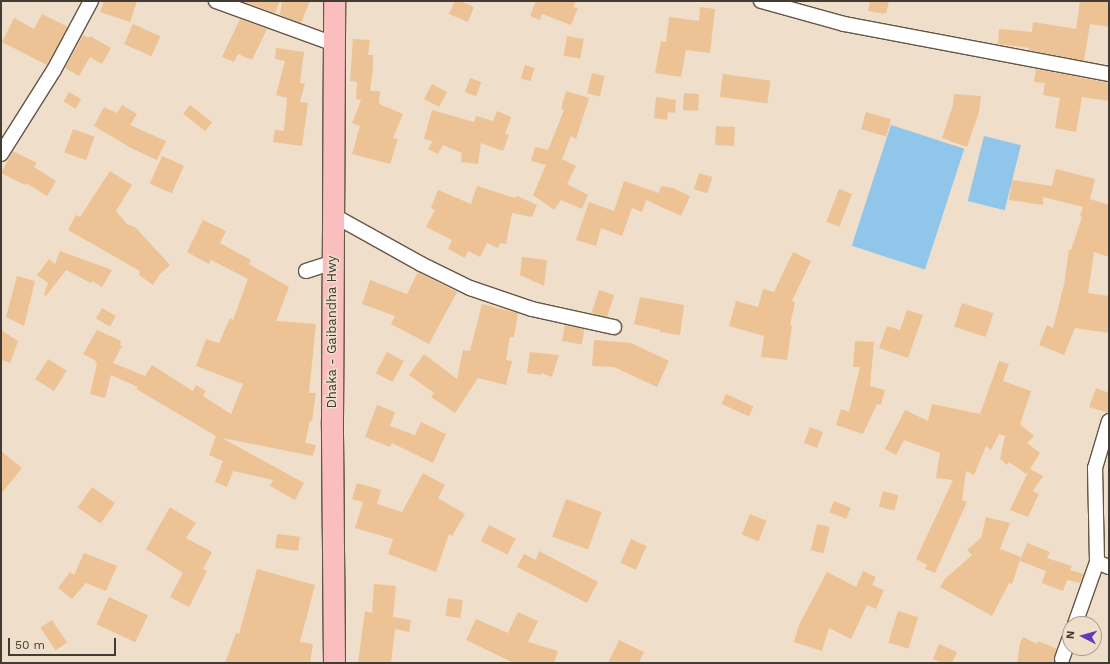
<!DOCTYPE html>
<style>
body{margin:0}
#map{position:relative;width:1110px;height:664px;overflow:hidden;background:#eedeca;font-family:"Work Sans",sans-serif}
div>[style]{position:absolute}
.water>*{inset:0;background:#8fc6ea;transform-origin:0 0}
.building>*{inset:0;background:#edc396;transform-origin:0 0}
.roads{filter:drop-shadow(1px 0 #645645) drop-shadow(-1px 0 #645645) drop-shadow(0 1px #645645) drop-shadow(0 -1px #645645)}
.street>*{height:14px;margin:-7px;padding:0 7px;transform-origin:7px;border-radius:7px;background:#fff}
.primary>*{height:21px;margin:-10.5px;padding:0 10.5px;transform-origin:10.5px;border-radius:10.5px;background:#fabebe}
span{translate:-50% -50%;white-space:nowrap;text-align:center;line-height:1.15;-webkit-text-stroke:3px #eedeca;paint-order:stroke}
.street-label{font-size:13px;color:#423c34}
.frame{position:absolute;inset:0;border:2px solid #423c34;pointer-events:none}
.north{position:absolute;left:1062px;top:616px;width:40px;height:40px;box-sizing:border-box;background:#eedeca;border:1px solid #a99d8e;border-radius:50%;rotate:276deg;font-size:11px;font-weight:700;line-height:16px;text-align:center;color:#423c34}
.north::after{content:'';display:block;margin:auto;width:14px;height:18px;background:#5f3eb7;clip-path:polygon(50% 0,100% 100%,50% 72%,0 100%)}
.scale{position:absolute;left:8px;top:638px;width:108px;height:18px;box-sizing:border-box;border:2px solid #423c34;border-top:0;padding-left:5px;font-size:12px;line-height:14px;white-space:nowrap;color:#423c34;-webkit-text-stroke:3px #eedeca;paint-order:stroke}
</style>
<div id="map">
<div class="water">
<i style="left:891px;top:125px;width:77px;height:127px;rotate:18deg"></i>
<i style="left:984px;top:136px;width:38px;height:67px;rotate:14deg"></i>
</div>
<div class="building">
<i style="clip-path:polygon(104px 1px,137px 1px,130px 22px,100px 12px)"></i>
<i style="clip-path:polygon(241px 1px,280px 1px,275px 13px)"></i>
<i style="clip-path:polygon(282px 1px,310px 1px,301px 23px,280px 15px)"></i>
<i style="clip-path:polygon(455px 1px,460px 1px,474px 7px,468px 22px,449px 14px)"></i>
<i style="clip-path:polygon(536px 1px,576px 1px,573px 7px,578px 8px,571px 25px,542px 14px,540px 20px,530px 16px)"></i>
<i style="clip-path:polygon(870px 1px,889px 1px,886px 14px,868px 11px)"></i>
<i style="clip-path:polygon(1080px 1px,1109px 1px,1109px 27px,1090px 24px,1084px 61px,1029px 50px,1029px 48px,998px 44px,999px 29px,1032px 32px,1033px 22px,1076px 29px)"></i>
<i style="clip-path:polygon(700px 7px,715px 9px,710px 53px,686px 50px,681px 77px,655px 73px,661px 41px,666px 42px,669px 17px,699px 21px)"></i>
<i style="clip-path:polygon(42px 14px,68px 27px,47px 65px,2px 42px,14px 18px,34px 29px)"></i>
<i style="clip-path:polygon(240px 19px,267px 29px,252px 60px,238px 54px,234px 62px,222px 57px)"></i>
<i style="left:133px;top:24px;width:30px;height:22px;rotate:24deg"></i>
<i style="clip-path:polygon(83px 35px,89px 38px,90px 36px,111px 48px,102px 64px,90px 57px,79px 76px,65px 68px)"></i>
<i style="left:567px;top:36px;width:17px;height:20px;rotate:10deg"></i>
<i style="clip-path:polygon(353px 39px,370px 40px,368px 55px,373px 55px,373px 69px,370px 91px,380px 91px,379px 104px,403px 114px,393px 138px,398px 139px,390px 164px,352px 154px,360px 126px,352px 123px,361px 100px,356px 99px,357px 82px,350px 81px)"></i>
<i style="clip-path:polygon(276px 48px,304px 52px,300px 83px,305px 84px,300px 102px,308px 103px,302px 146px,273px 142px,275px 130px,284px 131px,287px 98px,276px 95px,285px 61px,275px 59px)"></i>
<i style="left:525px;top:65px;width:10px;height:14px;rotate:17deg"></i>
<i style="clip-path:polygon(1036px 69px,1109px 83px,1109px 101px,1082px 97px,1076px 132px,1055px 128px,1060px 98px,1043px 95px,1045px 83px,1034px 82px)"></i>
<i style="left:592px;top:73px;width:13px;height:21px;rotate:13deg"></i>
<i style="left:723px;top:74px;width:48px;height:23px;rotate:8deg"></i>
<i style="left:470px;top:78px;width:12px;height:15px;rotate:20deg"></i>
<i style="left:432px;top:84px;width:17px;height:17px;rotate:28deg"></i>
<i style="clip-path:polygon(566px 91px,589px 98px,576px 139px,571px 136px,562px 159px,576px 166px,567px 184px,588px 195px,582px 209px,561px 200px,554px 210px,533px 195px,546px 165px,531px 161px,535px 147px,548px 150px,564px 110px,561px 109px)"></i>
<i style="left:69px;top:92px;width:14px;height:11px;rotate:30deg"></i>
<i style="left:684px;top:93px;width:15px;height:17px;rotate:4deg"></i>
<i style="clip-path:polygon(954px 94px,981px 96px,979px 112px,967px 147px,942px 138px,953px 105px)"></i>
<i style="clip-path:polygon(656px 97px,676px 100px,675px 113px,668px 112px,667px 120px,654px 118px)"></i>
<i style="clip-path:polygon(122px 105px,137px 114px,130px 125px,166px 141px,157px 160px,131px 148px,94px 126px,104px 107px,117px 113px)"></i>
<i style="left:190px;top:105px;width:28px;height:11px;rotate:38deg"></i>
<i style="clip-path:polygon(432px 110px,474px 122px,476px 116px,493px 121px,497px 111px,511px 117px,505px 134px,509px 135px,503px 151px,481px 143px,478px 164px,461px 162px,462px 153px,443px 145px,438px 154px,428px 149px,433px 141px,424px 139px)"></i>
<i style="left:866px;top:112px;width:26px;height:18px;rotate:16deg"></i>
<i style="left:716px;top:126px;width:19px;height:19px;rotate:3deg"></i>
<i style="left:73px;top:129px;width:23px;height:25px;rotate:20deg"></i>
<i style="clip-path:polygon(13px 151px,37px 163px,34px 167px,56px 181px,47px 196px,26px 183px,25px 185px,1px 173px)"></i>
<i style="left:162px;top:156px;width:24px;height:30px;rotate:24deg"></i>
<i style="clip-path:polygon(1056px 169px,1095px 179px,1090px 199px,1109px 205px,1109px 257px,1094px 252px,1088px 293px,1109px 296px,1109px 333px,1075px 328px,1064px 355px,1039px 345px,1047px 325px,1053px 328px,1064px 285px,1069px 250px,1071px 250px,1082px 217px,1080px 216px,1083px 207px,1043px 197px,1043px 205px,1009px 200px,1012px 180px,1052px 186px)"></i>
<i style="clip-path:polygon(110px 171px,132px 185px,116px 211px,127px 224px,136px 228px,170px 265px,160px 274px,153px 285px,139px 275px,140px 271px,68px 230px,76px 215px,80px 217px)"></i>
<i style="left:699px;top:173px;width:14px;height:17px;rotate:17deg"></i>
<i style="clip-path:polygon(624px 181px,659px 193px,661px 186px,673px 188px,690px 196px,681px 216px,646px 200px,642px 212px,632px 208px,622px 236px,601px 228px,596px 246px,576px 240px,589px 202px,614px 211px)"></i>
<i style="clip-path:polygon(477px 186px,515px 198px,517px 196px,537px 205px,532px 217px,512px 213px,506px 244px,500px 243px,498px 248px,487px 243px,480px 257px,468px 251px,465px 258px,448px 249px,452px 240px,426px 227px,435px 210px,431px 208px,438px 190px,471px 204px)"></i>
<i style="left:839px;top:189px;width:14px;height:35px;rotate:21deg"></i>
<i style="clip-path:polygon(203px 220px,226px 231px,220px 243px,251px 260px,249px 264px,289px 287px,276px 321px,316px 324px,309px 393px,316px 393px,312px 421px,310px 421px,305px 443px,316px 445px,313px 456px,222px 438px,304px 483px,295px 500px,270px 486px,273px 480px,233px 471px,227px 487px,215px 482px,223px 461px,209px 455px,216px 436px,136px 389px,138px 387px,111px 375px,105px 398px,90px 394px,97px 364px,95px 362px,96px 361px,83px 354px,97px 330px,121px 341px,120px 345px,122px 346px,113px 363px,145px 376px,152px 365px,193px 391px,196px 385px,206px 391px,203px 396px,231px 414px,243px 384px,196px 366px,206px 339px,219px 343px,230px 318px,233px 320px,248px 279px,211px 260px,209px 264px,187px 252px)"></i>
<i style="clip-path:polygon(60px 251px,112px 270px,102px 287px,92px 281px,91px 283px,66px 270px,46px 296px,44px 295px,48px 283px,37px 275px,49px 259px,55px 264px)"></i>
<i style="clip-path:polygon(793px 252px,811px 261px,792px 301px,795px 302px,790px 325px,792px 326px,787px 360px,761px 357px,764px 336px,729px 326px,736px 301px,758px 307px,763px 289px,774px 292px)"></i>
<i style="clip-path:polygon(522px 257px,547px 260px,544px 286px,520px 275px)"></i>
<i style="clip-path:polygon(418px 272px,457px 292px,429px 344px,391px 324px,395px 316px,362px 304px,370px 280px,407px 294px)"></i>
<i style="clip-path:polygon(17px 276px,35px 281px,24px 326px,6px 317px)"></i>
<i style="left:599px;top:290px;width:16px;height:24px;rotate:18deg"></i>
<i style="clip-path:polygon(640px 297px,684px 305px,680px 335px,660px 332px,660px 330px,634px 324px)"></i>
<i style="left:962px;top:303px;width:33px;height:25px;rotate:18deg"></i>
<i style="clip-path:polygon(482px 304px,518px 313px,514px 337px,510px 337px,506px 360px,512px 361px,506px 385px,478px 378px,455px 413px,431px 397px,434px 393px,409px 375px,424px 354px,457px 379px,463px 350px,470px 351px)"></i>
<i style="left:102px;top:308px;width:16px;height:12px;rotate:30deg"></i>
<i style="clip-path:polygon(907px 310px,923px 315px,908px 358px,879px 348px,887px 326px,900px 330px)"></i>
<i style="left:565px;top:325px;width:20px;height:16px;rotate:11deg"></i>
<i style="clip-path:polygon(1px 330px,18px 341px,10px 363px,1px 360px)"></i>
<i style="clip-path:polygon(594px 340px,631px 343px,669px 361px,657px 387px,614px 367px,592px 366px)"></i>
<i style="clip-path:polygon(855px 341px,874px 342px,870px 386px,885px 390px,881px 405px,877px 404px,863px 434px,836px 425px,841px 409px,849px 412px,860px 367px,853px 367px)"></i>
<i style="left:387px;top:352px;width:19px;height:24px;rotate:28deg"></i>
<i style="clip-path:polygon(530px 352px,559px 355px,552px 377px,541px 373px,541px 375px,527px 373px)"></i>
<i style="left:48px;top:359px;width:22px;height:24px;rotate:32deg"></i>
<i style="clip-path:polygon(999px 361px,1009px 364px,1003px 381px,1031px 391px,1020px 424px,1034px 436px,1027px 443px,1040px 453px,1030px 469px,1043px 476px,1033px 491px,1039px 494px,1028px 517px,1010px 510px,1029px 470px,1026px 474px,1009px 462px,1007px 465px,1000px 459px,1005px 436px,999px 434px,991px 450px,986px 446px,974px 475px,966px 471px,962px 500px,967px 502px,935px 573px,925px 569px,927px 565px,916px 559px,953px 480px,936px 478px,940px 453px,904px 440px,896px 455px,885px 449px,905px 410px,928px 421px,932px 404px,980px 414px)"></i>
<i style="clip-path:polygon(1096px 388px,1109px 393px,1109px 413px,1089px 407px)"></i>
<i style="left:726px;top:394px;width:30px;height:11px;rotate:24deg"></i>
<i style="clip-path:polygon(377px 405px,395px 412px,390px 426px,415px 435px,421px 422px,446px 434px,433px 463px,392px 443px,390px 447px,365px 437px)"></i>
<i style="left:810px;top:427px;width:14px;height:17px;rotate:21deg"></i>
<i style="clip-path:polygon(1px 451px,22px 468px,1px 494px)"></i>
<i style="clip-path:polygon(423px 473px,445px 485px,438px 498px,465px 514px,452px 536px,449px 534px,436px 572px,388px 554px,393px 539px,355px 528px,363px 502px,352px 499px,357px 483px,381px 490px,377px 504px,402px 512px)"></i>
<i style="left:92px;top:487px;width:28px;height:25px;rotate:35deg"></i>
<i style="left:883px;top:491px;width:16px;height:16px;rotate:15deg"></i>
<i style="left:566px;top:499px;width:38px;height:40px;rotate:20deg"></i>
<i style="left:834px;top:501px;width:18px;height:12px;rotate:22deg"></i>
<i style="clip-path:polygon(170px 507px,196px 523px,186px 538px,212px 552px,203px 569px,207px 571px,189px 607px,170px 597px,183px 573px,146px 549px)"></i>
<i style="left:750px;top:514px;width:18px;height:22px;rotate:22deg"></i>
<i style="clip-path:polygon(986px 517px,1010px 523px,1000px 549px,1021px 557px,1012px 584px,1009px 583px,992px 616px,940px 587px,945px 579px,972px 555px,967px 550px,981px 538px)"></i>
<i style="left:817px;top:524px;width:13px;height:27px;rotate:13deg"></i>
<i style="left:489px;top:525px;width:30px;height:18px;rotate:27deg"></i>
<i style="left:277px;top:534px;width:23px;height:14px;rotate:7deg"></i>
<i style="left:631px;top:539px;width:17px;height:26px;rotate:24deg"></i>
<i style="clip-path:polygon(1027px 543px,1050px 552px,1047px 558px,1072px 566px,1070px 570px,1084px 574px,1080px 583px,1067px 580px,1063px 591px,1042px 583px,1046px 571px,1020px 561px)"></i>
<i style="clip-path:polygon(539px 551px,598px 582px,587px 603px,517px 567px,524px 554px,536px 560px)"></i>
<i style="clip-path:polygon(84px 553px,117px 566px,106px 591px,86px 583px,72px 599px,58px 588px,70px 572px,74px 575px)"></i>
<i style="clip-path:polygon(257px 569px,315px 585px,300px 642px,313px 644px,310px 663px,225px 663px,236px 633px,239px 634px)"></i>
<i style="clip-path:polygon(863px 571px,876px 577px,872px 585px,884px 590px,876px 609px,867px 605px,851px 639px,829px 628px,822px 651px,794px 642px,799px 625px,827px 572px,856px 587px)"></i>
<i style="clip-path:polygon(374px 584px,396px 586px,393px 617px,411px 620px,409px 632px,395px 629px,391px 663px,358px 663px,365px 611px,372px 613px)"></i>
<i style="left:109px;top:597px;width:43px;height:30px;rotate:25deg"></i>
<i style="left:448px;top:598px;width:15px;height:18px;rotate:8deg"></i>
<i style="left:898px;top:611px;width:21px;height:33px;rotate:17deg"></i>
<i style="clip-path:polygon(518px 612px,538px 621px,528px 642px,558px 651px,554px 663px,514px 663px,466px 640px,476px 619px,508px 633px)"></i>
<i style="left:52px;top:620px;width:27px;height:14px;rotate:56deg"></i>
<i style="clip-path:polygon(1023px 637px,1037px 644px,1038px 641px,1057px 649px,1054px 656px,1055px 663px,1017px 663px,1020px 643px)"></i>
<i style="clip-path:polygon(619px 640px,644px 652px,639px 663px,608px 663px)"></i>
<i style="clip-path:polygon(939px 644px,957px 652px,952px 663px,943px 663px,933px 659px)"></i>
</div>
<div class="roads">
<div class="street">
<i style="left:216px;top:1px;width:126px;rotate:20deg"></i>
<i style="left:761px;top:1px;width:86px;rotate:15.5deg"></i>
<i style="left:844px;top:24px;width:270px;rotate:10.7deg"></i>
<i style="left:1px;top:154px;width:99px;rotate:-57.8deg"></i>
<i style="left:54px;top:70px;width:78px;rotate:-61.8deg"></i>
<i style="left:333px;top:215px;width:101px;rotate:29.1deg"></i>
<i style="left:421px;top:264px;width:55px;rotate:26.1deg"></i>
<i style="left:470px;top:288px;width:65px;rotate:18.7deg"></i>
<i style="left:532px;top:309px;width:84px;rotate:12.4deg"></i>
<i style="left:306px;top:271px;width:28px;rotate:-18deg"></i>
<i style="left:1097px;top:562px;width:13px;rotate:23deg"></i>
<i style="left:1075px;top:624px;width:66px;rotate:-70.5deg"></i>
<i style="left:1097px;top:562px;width:94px;rotate:-91.2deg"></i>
<i style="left:1095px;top:468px;width:49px;rotate:-73.4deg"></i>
<i style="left:1062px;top:659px;width:23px;rotate:-70deg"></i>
</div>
<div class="primary">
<i style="left:334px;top:663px;width:243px;rotate:-90.5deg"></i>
<i style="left:332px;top:420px;width:419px;rotate:-89.7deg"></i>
</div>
</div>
<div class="street-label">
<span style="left:332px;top:332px;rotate:-90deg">Dhaka - Gaibandha Hwy</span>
</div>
<div class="frame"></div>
<div class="north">N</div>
<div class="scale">50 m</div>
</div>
